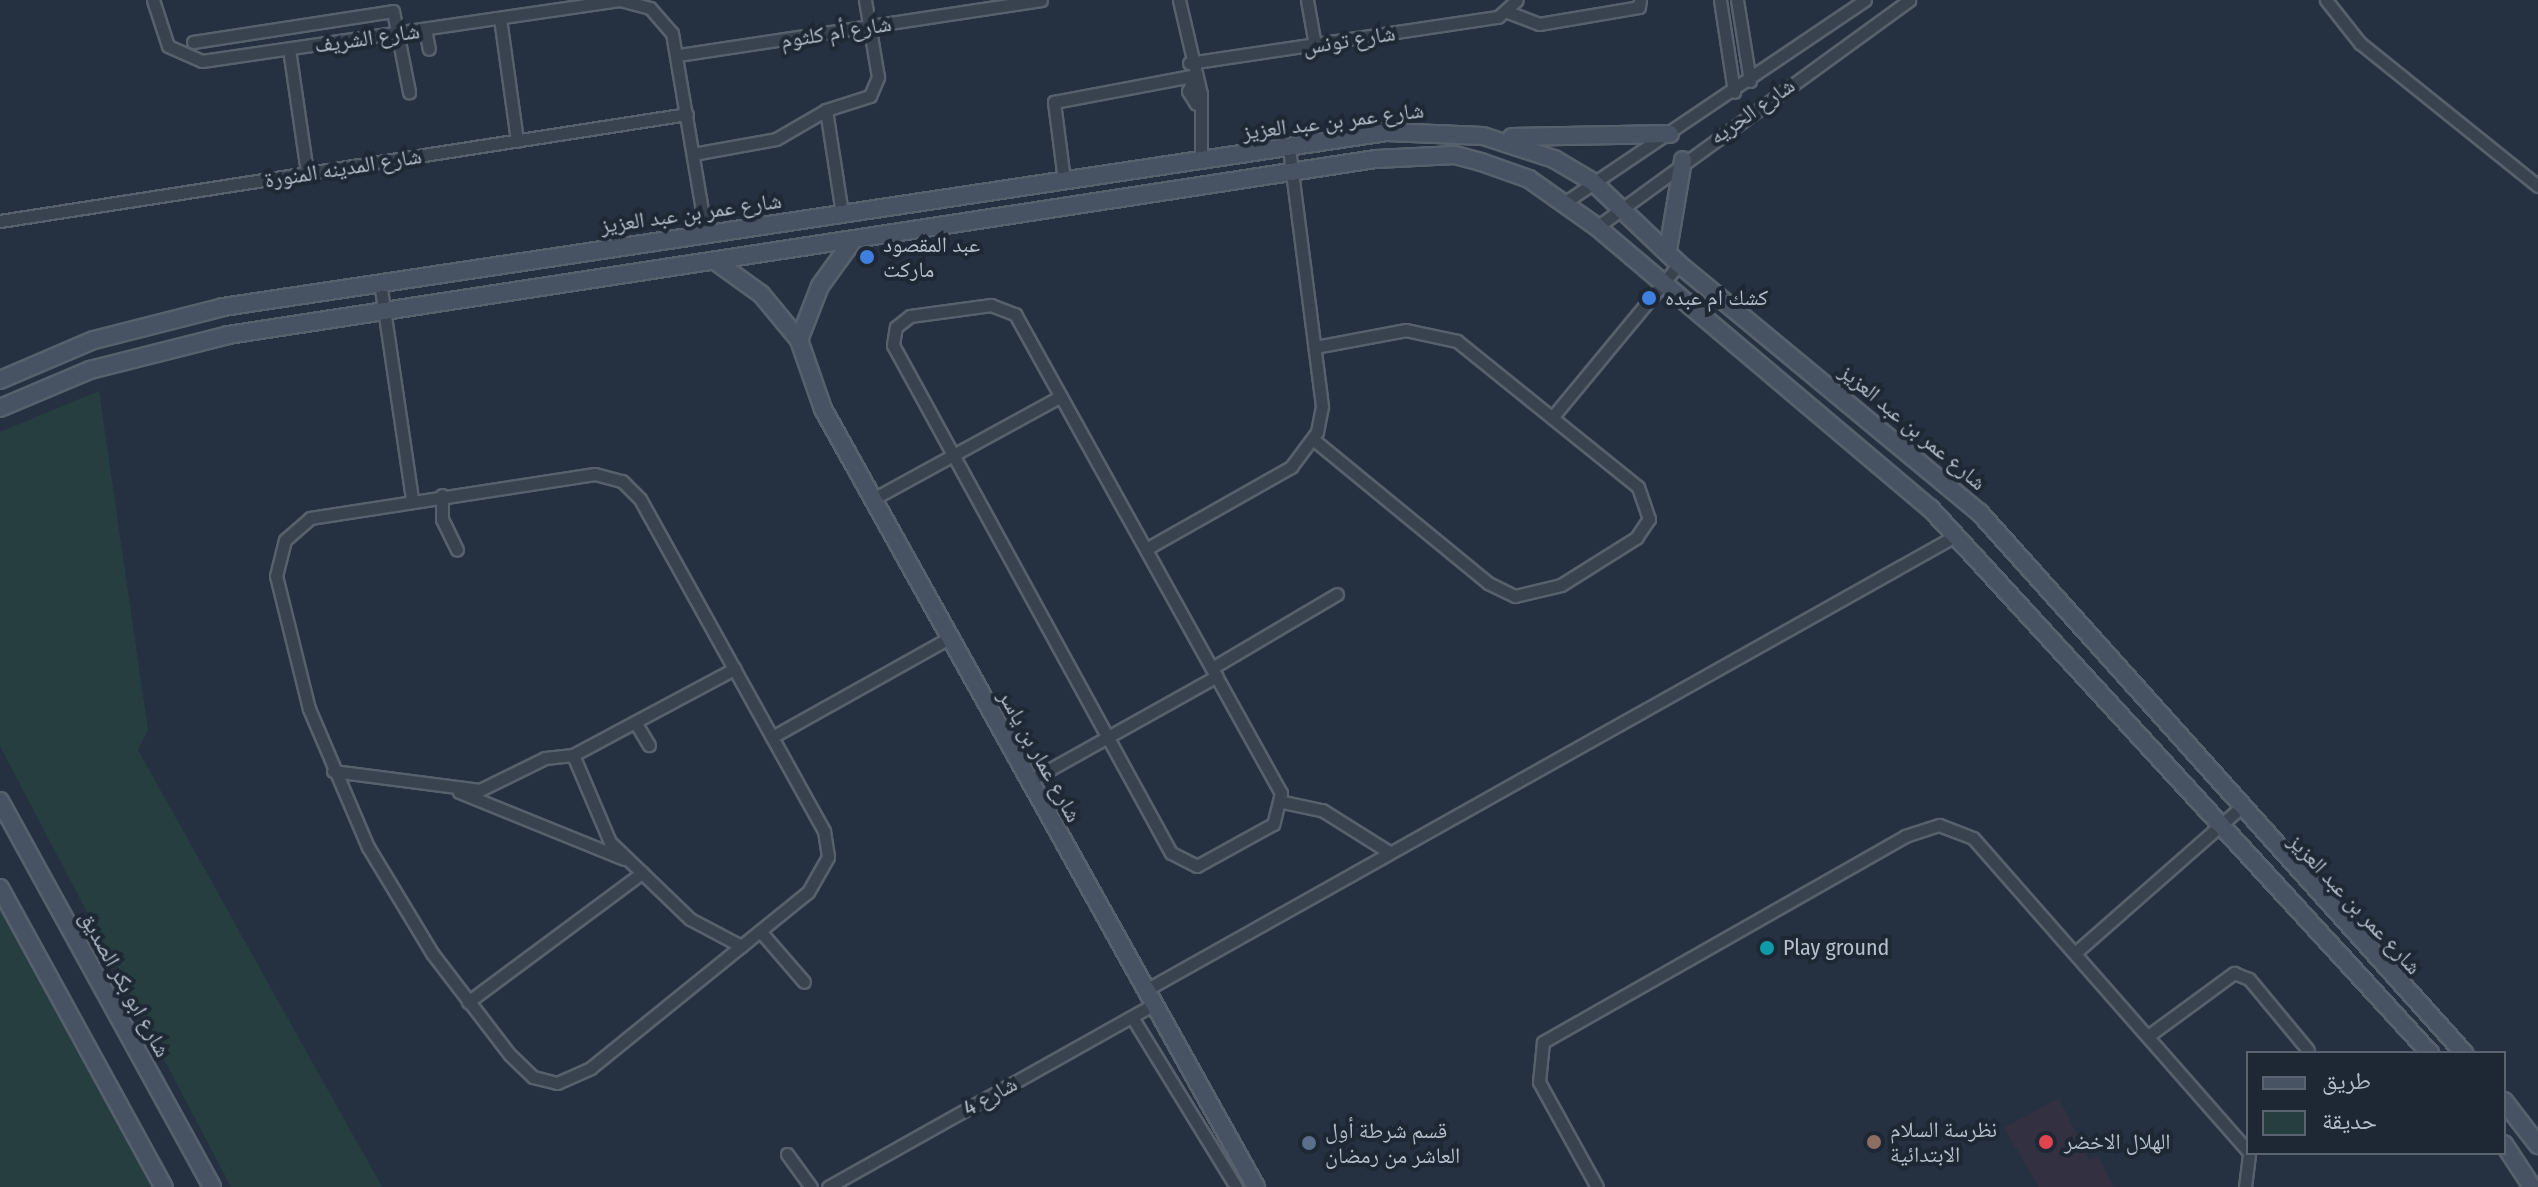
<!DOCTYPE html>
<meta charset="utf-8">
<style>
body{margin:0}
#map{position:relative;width:2538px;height:1187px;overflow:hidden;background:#253140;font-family:"Fira Sans Condensed","Noto Naskh Arabic",sans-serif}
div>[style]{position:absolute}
.medical>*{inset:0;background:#333141}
.green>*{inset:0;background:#273e41}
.roads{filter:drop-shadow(2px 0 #57616d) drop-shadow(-2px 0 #57616d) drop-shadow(0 2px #57616d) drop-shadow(0 -2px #57616d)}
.street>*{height:11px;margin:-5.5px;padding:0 5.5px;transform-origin:5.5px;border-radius:5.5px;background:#394350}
.secondary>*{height:16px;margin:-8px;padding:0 8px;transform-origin:8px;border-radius:8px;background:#475263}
.dots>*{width:22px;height:22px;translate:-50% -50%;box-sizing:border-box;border:4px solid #1e2835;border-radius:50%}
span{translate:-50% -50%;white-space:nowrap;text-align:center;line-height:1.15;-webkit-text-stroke:8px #1e2835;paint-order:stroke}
.street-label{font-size:22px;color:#b5beca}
.poi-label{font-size:22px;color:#b5beca}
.left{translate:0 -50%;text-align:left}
.legend{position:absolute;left:2246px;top:1051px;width:260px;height:104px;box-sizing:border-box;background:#1e2835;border:2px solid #5a6471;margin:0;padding:10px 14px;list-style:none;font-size:24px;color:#b5beca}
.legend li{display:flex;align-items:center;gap:16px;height:40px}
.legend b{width:40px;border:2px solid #5a6471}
</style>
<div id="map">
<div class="medical">
<i style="clip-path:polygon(2059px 1098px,2089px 1159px,2098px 1156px,2113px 1187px,2039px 1187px,2004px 1128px)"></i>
</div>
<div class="green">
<i style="clip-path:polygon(99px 391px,148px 730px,138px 750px,382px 1187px,231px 1187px,0 746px,0 432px)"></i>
<i style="clip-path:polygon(0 906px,155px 1187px,0 1187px)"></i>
</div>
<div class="roads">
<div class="street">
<i style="left:153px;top:0;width:48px;rotate:71.9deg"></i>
<i style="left:168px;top:46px;width:37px;rotate:24deg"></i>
<i style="left:202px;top:61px;width:420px;rotate:-8.3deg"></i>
<i style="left:620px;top:0;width:31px;rotate:15deg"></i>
<i style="left:650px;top:8px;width:33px;rotate:49deg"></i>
<i style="left:672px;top:33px;width:203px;rotate:80.4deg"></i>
<i style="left:1179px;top:0;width:97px;rotate:76.8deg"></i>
<i style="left:1201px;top:94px;width:66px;rotate:90deg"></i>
<i style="left:1307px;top:0;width:46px;rotate:79.9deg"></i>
<i style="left:1720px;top:0;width:93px;rotate:81.3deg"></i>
<i style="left:1737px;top:0;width:82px;rotate:80.9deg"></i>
<i style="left:2326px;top:0;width:55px;rotate:51.7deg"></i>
<i style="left:2360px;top:43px;width:228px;rotate:38.8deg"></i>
<i style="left:1508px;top:12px;width:33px;rotate:21deg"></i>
<i style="left:1539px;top:24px;width:101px;rotate:-9.6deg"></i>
<i style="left:1639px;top:7px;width:7px;rotate:-82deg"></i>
<i style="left:500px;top:18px;width:124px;rotate:82.1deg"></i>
<i style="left:425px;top:29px;width:20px;rotate:79deg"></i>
<i style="left:193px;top:42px;width:202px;rotate:-8.8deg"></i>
<i style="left:393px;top:11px;width:83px;rotate:78.8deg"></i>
<i style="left:289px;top:49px;width:125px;rotate:81.7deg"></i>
<i style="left:678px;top:55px;width:367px;rotate:-8.6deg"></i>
<i style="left:1189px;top:63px;width:312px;rotate:-8.5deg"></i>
<i style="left:1498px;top:17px;width:25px;rotate:-42deg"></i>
<i style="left:1193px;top:80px;width:12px;rotate:114deg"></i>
<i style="left:1188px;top:91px;width:15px;rotate:58deg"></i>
<i style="left:826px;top:110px;width:104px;rotate:81.2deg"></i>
<i style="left:693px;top:154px;width:84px;rotate:-10.2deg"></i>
<i style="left:776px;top:139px;width:58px;rotate:-30.1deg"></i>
<i style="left:826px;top:110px;width:46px;rotate:-17.7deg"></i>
<i style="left:870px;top:96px;width:21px;rotate:-67deg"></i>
<i style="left:878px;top:77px;width:78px;rotate:-99.6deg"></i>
<i style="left:1064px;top:180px;width:79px;rotate:-97.3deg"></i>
<i style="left:1054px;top:102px;width:140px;rotate:-10.7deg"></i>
<i style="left:1564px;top:203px;width:363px;rotate:-34deg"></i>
<i style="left:0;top:221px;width:695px;rotate:-8.85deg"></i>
<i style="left:1597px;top:227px;width:386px;rotate:-36deg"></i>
<i style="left:380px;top:282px;width:220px;rotate:81.6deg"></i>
<i style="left:991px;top:305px;width:26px;rotate:21deg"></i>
<i style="left:1015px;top:314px;width:548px;rotate:60.96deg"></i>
<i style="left:1281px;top:793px;width:32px;rotate:104deg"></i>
<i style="left:1273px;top:824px;width:87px;rotate:151.1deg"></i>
<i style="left:1197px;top:866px;width:29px;rotate:-153deg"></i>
<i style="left:1171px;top:853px;width:579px;rotate:-118.69deg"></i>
<i style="left:893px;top:345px;width:18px;rotate:-81deg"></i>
<i style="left:896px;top:327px;width:18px;rotate:-38deg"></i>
<i style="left:910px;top:316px;width:82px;rotate:-7.7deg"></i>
<i style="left:1555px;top:414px;width:195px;rotate:-50.4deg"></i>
<i style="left:1314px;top:440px;width:225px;rotate:39.4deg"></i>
<i style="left:1488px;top:583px;width:30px;rotate:26deg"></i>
<i style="left:1515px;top:596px;width:47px;rotate:-13.4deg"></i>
<i style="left:1561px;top:585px;width:89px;rotate:-32.1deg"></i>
<i style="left:1636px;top:538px;width:23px;rotate:-56deg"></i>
<i style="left:1649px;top:519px;width:34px;rotate:-109deg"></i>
<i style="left:1638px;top:487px;width:233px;rotate:-141.1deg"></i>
<i style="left:1457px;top:341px;width:52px;rotate:-167.8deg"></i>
<i style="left:1406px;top:330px;width:93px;rotate:169.4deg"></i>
<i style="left:595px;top:474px;width:28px;rotate:15deg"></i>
<i style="left:622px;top:481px;width:25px;rotate:45deg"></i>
<i style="left:640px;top:499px;width:380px;rotate:61deg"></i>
<i style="left:824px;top:831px;width:26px;rotate:81deg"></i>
<i style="left:828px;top:857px;width:40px;rotate:119.7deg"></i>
<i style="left:808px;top:892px;width:279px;rotate:141deg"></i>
<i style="left:591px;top:1068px;width:37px;rotate:156deg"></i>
<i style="left:557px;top:1083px;width:25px;rotate:-166deg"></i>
<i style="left:533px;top:1077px;width:32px;rotate:-136deg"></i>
<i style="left:510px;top:1055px;width:128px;rotate:-127.4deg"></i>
<i style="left:432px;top:953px;width:124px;rotate:-121.1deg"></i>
<i style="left:368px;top:847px;width:150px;rotate:-113.1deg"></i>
<i style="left:309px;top:709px;width:137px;rotate:-103.9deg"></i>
<i style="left:276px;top:576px;width:37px;rotate:-76deg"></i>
<i style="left:285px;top:540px;width:33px;rotate:-41deg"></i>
<i style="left:310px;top:518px;width:288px;rotate:-8.8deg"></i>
<i style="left:442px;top:495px;width:24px;rotate:90deg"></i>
<i style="left:442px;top:519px;width:34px;rotate:64deg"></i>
<i style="left:873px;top:499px;width:214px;rotate:-28.7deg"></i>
<i style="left:1146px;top:549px;width:167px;rotate:-29.5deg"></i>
<i style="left:1291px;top:467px;width:44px;rotate:-53.4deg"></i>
<i style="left:1317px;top:432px;width:26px;rotate:-79deg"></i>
<i style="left:1322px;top:406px;width:261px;rotate:-97.3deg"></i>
<i style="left:1212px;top:668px;width:145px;rotate:-30.6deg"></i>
<i style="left:635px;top:722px;width:27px;rotate:59deg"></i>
<i style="left:772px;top:737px;width:203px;rotate:-29.2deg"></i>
<i style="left:573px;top:755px;width:95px;rotate:67deg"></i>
<i style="left:610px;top:842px;width:111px;rotate:43.9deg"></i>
<i style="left:690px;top:919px;width:58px;rotate:27.9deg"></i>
<i style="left:333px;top:771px;width:148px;rotate:7.4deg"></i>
<i style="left:480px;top:790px;width:72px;rotate:-26.2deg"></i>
<i style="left:545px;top:758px;width:28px;rotate:-6deg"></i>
<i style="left:573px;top:755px;width:183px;rotate:-28.1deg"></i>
<i style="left:1029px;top:781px;width:215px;rotate:-29.2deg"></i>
<i style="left:459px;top:792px;width:178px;rotate:22.1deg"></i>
<i style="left:1283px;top:802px;width:40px;rotate:12deg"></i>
<i style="left:1322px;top:810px;width:79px;rotate:32.1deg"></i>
<i style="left:760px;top:931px;width:67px;rotate:49.2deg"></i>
<i style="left:2075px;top:953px;width:218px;rotate:-41.3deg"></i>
<i style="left:1144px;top:991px;width:932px;rotate:-29.29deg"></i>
<i style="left:468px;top:1002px;width:217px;rotate:-36.6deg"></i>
<i style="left:1132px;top:1017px;width:199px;rotate:58.5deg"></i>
<i style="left:2148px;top:1036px;width:107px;rotate:-36.2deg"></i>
<i style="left:2234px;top:973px;width:16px;rotate:22deg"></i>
<i style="left:2249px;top:979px;width:92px;rotate:50.3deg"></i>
<i style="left:787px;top:1154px;width:41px;rotate:54deg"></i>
<i style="left:828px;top:1187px;width:372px;rotate:-29.3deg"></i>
<i style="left:1597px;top:1187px;width:120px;rotate:-118.9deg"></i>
<i style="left:1539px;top:1082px;width:40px;rotate:-84.3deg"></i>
<i style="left:1543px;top:1042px;width:417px;rotate:-29.6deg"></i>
<i style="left:1905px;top:836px;width:36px;rotate:-18deg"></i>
<i style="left:1939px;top:825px;width:36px;rotate:21deg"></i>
<i style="left:1973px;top:838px;width:417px;rotate:48.7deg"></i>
<i style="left:2245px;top:1187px;width:34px;rotate:-83deg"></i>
</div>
<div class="secondary">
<i style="left:1512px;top:137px;width:158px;rotate:-1.1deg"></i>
<i style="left:1668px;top:250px;width:91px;rotate:-80.5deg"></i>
<i style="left:715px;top:261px;width:57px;rotate:35.7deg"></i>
<i style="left:761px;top:294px;width:60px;rotate:50.4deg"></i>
<i style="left:799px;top:340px;width:73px;rotate:70.8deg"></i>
<i style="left:823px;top:409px;width:890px;rotate:60.9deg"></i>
<i style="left:799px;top:340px;width:58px;rotate:-68.7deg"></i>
<i style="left:820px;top:286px;width:58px;rotate:-54.1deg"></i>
<i style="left:0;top:380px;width:102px;rotate:-23.1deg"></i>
<i style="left:94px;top:340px;width:133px;rotate:-14.3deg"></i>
<i style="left:223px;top:307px;width:1177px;rotate:-8.55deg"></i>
<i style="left:1387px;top:132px;width:96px;rotate:2.4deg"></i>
<i style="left:1483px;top:136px;width:75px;rotate:17.9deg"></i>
<i style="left:1554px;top:159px;width:45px;rotate:30.5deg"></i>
<i style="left:1593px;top:182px;width:119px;rotate:43.6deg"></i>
<i style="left:1679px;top:264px;width:389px;rotate:39.6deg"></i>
<i style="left:1979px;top:512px;width:727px;rotate:48.12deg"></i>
<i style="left:0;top:408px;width:98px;rotate:-22.9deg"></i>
<i style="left:90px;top:370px;width:142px;rotate:-14.2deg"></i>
<i style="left:228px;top:335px;width:1161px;rotate:-8.72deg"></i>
<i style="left:1376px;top:159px;width:79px;rotate:-2.9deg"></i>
<i style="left:1455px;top:155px;width:27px;rotate:15deg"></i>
<i style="left:1481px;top:162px;width:51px;rotate:19.5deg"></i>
<i style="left:1529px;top:179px;width:83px;rotate:35.2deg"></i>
<i style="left:1597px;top:227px;width:436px;rotate:40.2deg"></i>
<i style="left:1930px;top:508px;width:740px;rotate:47.47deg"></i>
<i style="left:0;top:801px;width:440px;rotate:61.2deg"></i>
<i style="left:0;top:888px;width:341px;rotate:61.3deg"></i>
<i style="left:2504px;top:1101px;width:56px;rotate:52.3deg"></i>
<i style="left:2504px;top:1144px;width:51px;rotate:56.9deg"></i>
</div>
</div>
<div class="dots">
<i style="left:867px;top:257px;background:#3f7fe0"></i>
<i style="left:1649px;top:298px;background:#3f7fe0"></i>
<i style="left:1767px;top:948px;background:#0f9aa8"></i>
<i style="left:1874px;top:1142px;background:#8d6e63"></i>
<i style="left:2046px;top:1142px;background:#e0444e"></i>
<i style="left:1309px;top:1143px;background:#5c6f8a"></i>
</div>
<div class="street-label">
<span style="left:836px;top:32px;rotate:-9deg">شارع أم كلثوم</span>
<span style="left:367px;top:38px;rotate:-8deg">شارع الشريف</span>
<span style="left:1349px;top:40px;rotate:-9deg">شارع تونس</span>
<span style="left:1752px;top:111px;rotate:-35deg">شارع الحريه</span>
<span style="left:1333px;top:121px;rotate:-7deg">شارع عمر بن عبد العزيز</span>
<span style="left:343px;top:168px;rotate:-9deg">شارع المدينه المنورة</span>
<span style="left:691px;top:213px;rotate:-8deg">شارع عمر بن عبد العزيز</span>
<span style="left:1913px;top:427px;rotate:40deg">شارع عمر بن عبد العزيز</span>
<span style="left:1040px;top:756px;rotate:61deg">شارع عمار بن ياسر</span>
<span style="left:2355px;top:904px;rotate:47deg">شارع عمر بن عبد العزيز</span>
<span style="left:125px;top:984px;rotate:61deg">شارع ابو بكر الصديق</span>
<span style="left:990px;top:1096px;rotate:-29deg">شارع 4</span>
</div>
<div class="poi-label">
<span class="left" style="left:883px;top:257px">عبد المقصود<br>ماركت</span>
<span class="left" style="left:1665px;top:298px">كشك ام عبده</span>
<span class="left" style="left:1783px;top:948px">Play ground</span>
<span class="left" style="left:1890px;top:1142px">نظرسة السلام<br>الابتدائية</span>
<span class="left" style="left:1325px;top:1143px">قسم شرطة أول<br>العاشر من رمضان</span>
<span class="left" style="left:2064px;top:1142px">الهلال الاخضر</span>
</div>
<ul class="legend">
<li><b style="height:10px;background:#475263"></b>طريق</li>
<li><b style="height:22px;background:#273e41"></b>حديقة</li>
</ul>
</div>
